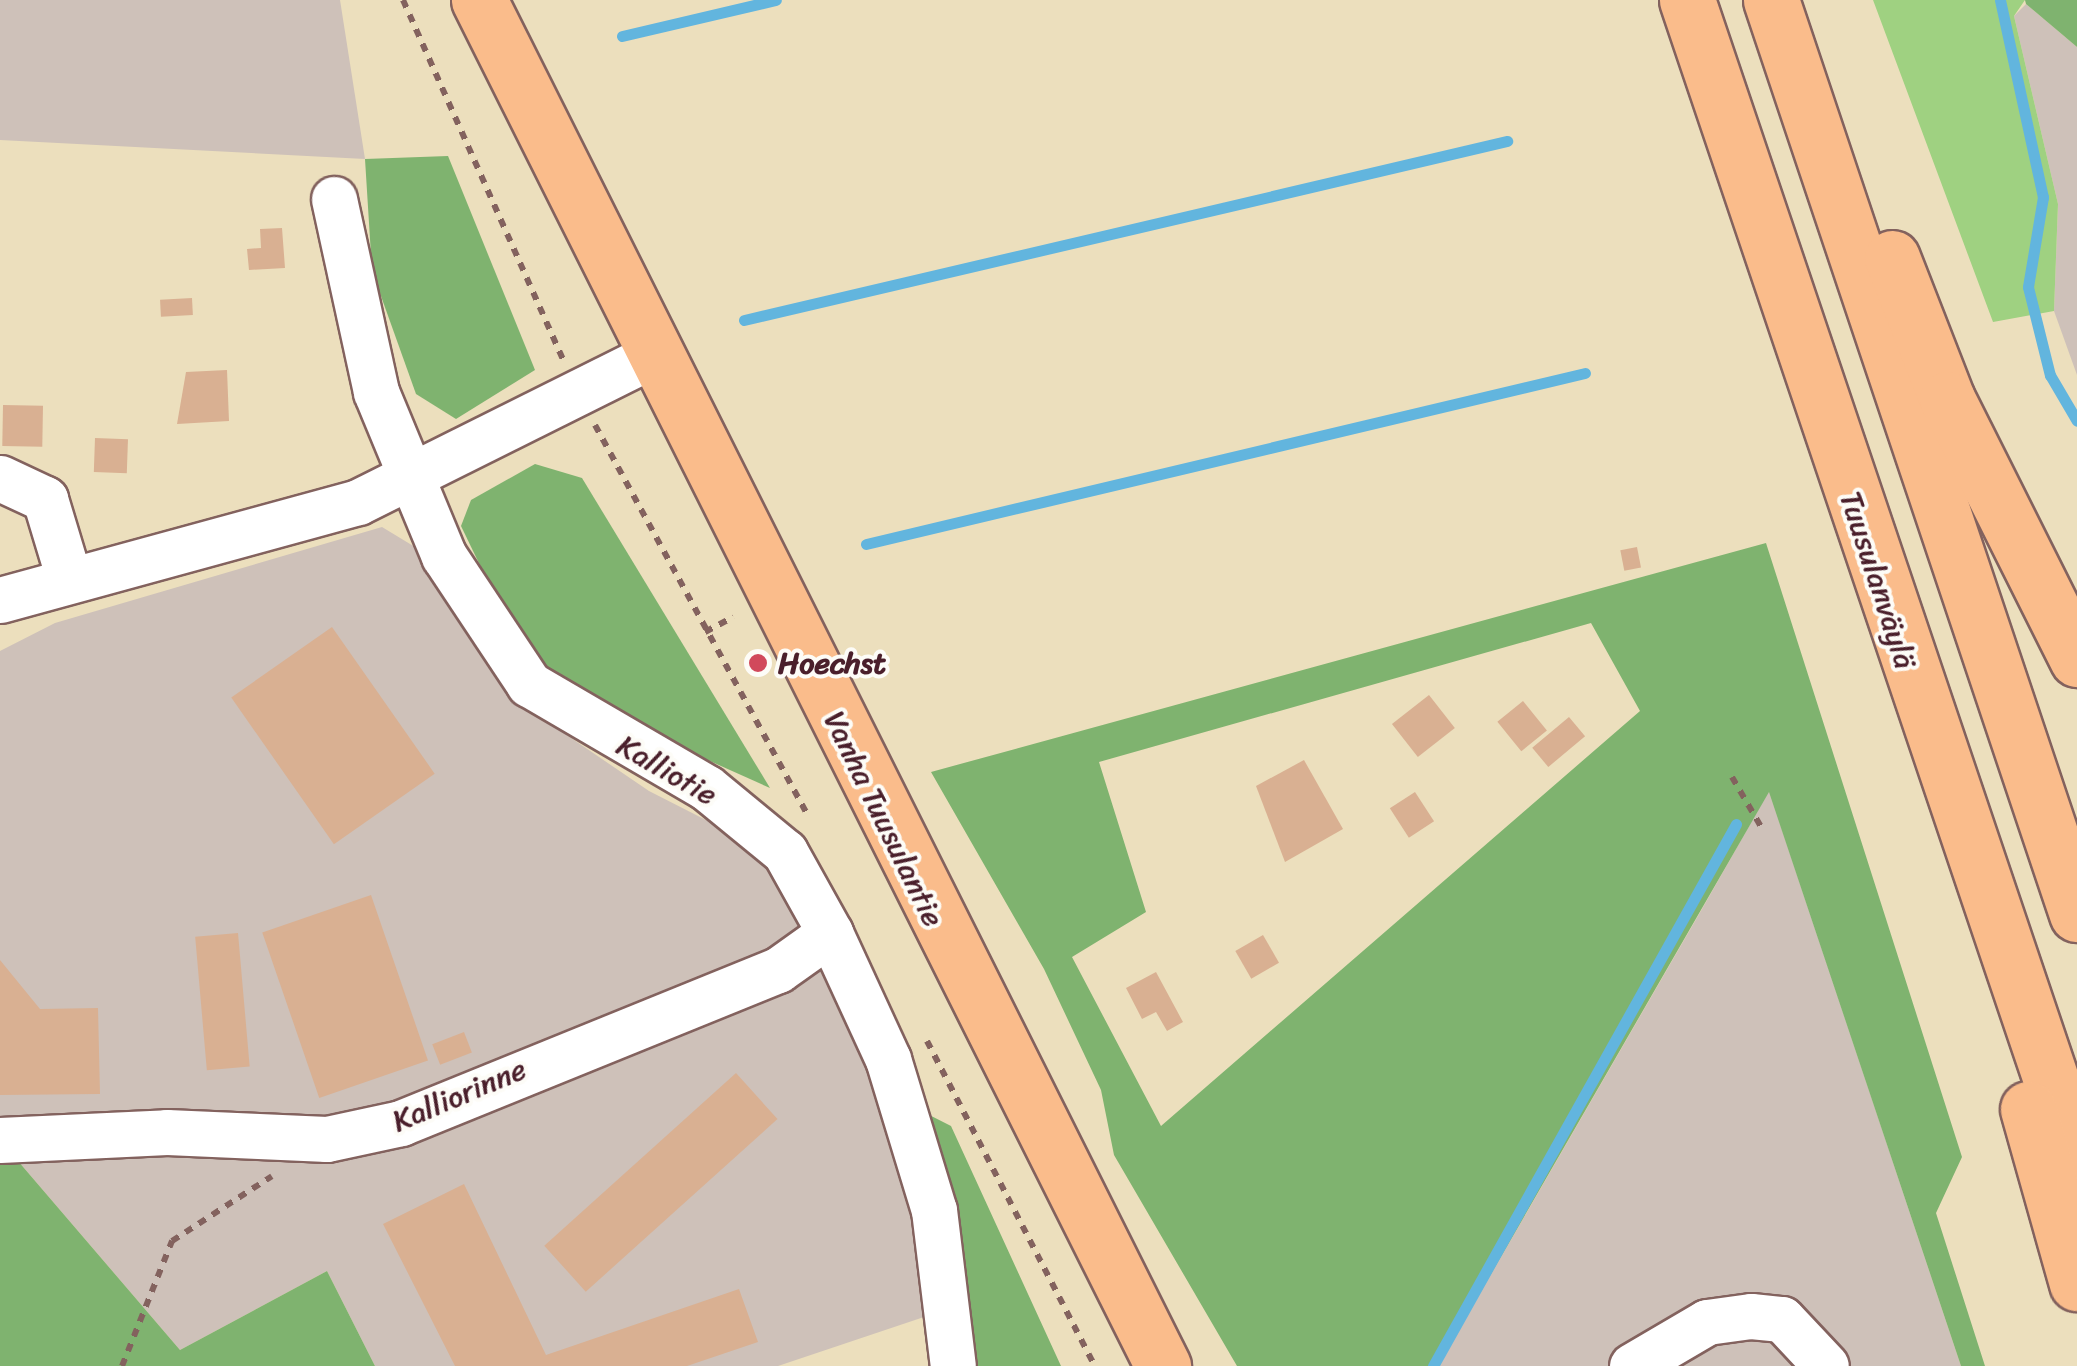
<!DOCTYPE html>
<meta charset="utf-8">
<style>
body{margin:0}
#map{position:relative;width:2077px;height:1366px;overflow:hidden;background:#ecdfbd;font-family:Sriracha,sans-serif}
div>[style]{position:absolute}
.industrial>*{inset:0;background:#cec1b9}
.green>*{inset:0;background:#9fd181}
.forest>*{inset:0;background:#7fb36f}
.stream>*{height:11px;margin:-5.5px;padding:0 5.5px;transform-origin:5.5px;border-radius:5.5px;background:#62b5de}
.building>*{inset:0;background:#d9b092;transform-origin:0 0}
.path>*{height:6px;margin-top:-3px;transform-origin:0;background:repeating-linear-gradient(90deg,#83625e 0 8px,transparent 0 16px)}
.roads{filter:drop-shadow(2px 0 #83625e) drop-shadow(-2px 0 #83625e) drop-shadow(0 2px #83625e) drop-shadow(0 -2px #83625e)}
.minor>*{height:45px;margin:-22.5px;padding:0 22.5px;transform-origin:22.5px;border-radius:22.5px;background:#fff}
.major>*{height:55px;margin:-27.5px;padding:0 27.5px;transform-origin:27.5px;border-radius:27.5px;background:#fabc8b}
.highway>*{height:55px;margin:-27.5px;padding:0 27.5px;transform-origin:27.5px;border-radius:27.5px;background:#fabc8b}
.dots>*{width:28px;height:28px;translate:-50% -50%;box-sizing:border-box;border:5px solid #fdfcf7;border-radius:50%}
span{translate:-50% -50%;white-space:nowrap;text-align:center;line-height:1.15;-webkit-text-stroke:8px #fdfcf7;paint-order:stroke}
.street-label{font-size:30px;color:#4a1f2b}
.poi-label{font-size:30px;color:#4a1f2b;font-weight:700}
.left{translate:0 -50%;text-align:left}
</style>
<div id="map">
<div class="industrial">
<i style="clip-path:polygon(0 0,340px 0,365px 159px,0 140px)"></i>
<i style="clip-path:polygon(2026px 4px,2077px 47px,2077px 375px,2054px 311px,2058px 204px,2014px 16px)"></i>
<i style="clip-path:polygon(382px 527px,415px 547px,484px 652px,552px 725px,649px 791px,753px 844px,797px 899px,870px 1051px,918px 1203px,924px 1317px,778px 1366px,375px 1366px,327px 1271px,180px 1350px,0 1140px,0 651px,55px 623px)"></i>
<i style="clip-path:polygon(1769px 791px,1961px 1366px,1438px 1366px,1702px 909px)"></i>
</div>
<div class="green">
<i style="clip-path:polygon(1873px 0,2025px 0,2014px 16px,2058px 204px,2054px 311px,1993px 322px)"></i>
</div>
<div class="forest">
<i style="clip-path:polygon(2025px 0,2077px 0,2077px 47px,2026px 4px)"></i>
<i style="clip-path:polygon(448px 156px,535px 370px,456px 419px,416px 394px,372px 271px,365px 159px)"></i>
<i style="clip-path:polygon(535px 464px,582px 478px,770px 788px,567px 697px,517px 642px,461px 526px,471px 500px)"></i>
<i style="clip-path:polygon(evenodd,1766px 543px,1962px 1157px,1936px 1213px,1985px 1366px,1961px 1366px,1769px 792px,1438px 1366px,1237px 1366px,1114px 1155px,1101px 1090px,1044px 969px,931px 772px,1766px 543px,1591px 623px,1640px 711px,1161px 1126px,1072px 957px,1146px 912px,1099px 762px,1591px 623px)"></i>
<i style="clip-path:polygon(886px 1093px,951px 1126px,1061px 1366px,932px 1366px,918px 1203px)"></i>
<i style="clip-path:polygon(0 1140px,180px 1350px,327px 1271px,375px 1366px,0 1366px)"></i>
</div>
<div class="stream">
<i style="left:2000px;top:0;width:202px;rotate:77.7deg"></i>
<i style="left:2043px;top:197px;width:91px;rotate:99.5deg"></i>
<i style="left:2028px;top:287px;width:91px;rotate:76deg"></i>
<i style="left:2050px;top:375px;width:53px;rotate:59.6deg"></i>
<i style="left:622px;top:36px;width:158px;rotate:-13.2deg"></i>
<i style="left:744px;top:320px;width:784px;rotate:-13.2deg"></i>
<i style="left:866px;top:544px;width:739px;rotate:-13.38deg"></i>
<i style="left:1433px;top:1366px;width:621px;rotate:-60.79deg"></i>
</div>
<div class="building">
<i style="clip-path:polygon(282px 228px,285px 268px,249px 270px,247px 249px,261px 248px,260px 229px)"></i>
<i style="left:192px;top:298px;width:17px;height:32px;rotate:87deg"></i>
<i style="clip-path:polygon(227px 370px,229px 421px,177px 424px,186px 372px)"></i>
<i style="left:3px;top:405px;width:40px;height:41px;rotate:1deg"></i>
<i style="left:95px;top:438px;width:33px;height:34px;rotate:2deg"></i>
<i style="left:1637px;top:547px;width:21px;height:17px;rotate:79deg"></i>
<i style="left:332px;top:627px;width:179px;height:123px;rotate:55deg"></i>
<i style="left:1429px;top:695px;width:42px;height:47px;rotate:52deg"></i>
<i style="left:1523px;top:701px;width:38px;height:33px;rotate:51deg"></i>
<i style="left:1569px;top:717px;width:25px;height:48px;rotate:50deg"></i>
<i style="clip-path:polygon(1304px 760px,1343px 829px,1285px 862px,1256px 786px)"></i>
<i style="left:1415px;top:792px;width:35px;height:30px;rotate:57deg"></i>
<i style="left:371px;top:895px;width:175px;height:115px;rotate:71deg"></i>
<i style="left:238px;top:933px;width:134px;height:43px;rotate:85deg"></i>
<i style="left:1263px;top:935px;width:32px;height:32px;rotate:60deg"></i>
<i style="clip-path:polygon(0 960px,40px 1009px,98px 1008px,100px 1094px,0 1095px)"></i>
<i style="clip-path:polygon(1156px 972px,1183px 1022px,1167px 1031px,1156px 1012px,1142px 1019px,1126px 988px)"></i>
<i style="left:464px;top:1032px;width:22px;height:34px;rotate:69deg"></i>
<i style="left:736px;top:1073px;width:62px;height:258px;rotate:48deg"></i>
<i style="clip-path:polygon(464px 1184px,546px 1355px,739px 1289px,758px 1342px,687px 1366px,455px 1366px,383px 1224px)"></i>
</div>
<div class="path">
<i style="left:403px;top:0;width:394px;rotate:66deg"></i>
<i style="left:595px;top:425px;width:447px;rotate:61.4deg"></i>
<i style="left:705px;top:632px;width:32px;rotate:-28deg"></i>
<i style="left:1732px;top:777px;width:61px;rotate:59.7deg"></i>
<i style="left:927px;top:1041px;width:366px;rotate:62.7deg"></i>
<i style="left:122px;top:1366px;width:135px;rotate:-68.2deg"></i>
<i style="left:172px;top:1241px;width:119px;rotate:-33deg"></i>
</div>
<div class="roads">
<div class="minor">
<i style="left:334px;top:199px;width:198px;rotate:77.7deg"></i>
<i style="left:376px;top:392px;width:178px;rotate:67.5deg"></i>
<i style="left:444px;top:556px;width:154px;rotate:56.4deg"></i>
<i style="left:529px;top:684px;width:206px;rotate:30.3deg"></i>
<i style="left:707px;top:788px;width:101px;rotate:39.4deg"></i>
<i style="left:785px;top:852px;width:93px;rotate:60.9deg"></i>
<i style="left:830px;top:933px;width:139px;rotate:65.3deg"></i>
<i style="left:888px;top:1059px;width:158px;rotate:73.1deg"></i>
<i style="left:934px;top:1210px;width:157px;rotate:83.1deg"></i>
<i style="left:0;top:478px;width:50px;rotate:25deg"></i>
<i style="left:45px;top:499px;width:79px;rotate:73.2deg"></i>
<i style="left:0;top:600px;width:371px;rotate:-15.3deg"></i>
<i style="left:358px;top:502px;width:332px;rotate:-26.5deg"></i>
<i style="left:0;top:1140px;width:167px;rotate:-2.7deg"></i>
<i style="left:167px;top:1132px;width:160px;rotate:2.5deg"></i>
<i style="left:327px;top:1139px;width:76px;rotate:-12.2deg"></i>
<i style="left:401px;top:1123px;width:407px;rotate:-22.1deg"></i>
<i style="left:778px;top:970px;width:64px;rotate:-35.4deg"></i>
<i style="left:1632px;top:1366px;width:87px;rotate:-30.4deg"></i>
<i style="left:1707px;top:1322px;width:44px;rotate:-7.8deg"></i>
<i style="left:1751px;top:1316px;width:31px;rotate:6deg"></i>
<i style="left:1782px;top:1319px;width:64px;rotate:46.9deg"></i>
</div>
<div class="major">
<i style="left:479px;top:0;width:1528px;rotate:63.4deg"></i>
</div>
<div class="highway">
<i style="left:1687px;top:0;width:1221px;rotate:71.37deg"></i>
<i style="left:1771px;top:0;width:964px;rotate:71.49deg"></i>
<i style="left:1892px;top:258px;width:151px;rotate:68.7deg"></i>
<i style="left:1947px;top:399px;width:291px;rotate:63.4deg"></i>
<i style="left:2028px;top:1109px;width:181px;rotate:74.3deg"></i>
</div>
</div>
<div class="dots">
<i style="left:758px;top:663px;background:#d1495b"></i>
</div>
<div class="street-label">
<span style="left:1878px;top:580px;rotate:72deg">Tuusulanväylä</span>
<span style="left:667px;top:770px;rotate:30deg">Kalliotie</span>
<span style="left:884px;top:819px;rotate:64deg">Vanha Tuusulantie</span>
<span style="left:459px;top:1095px;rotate:-23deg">Kalliorinne</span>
</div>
<div class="poi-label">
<span class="left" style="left:778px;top:663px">Hoechst</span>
</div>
</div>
